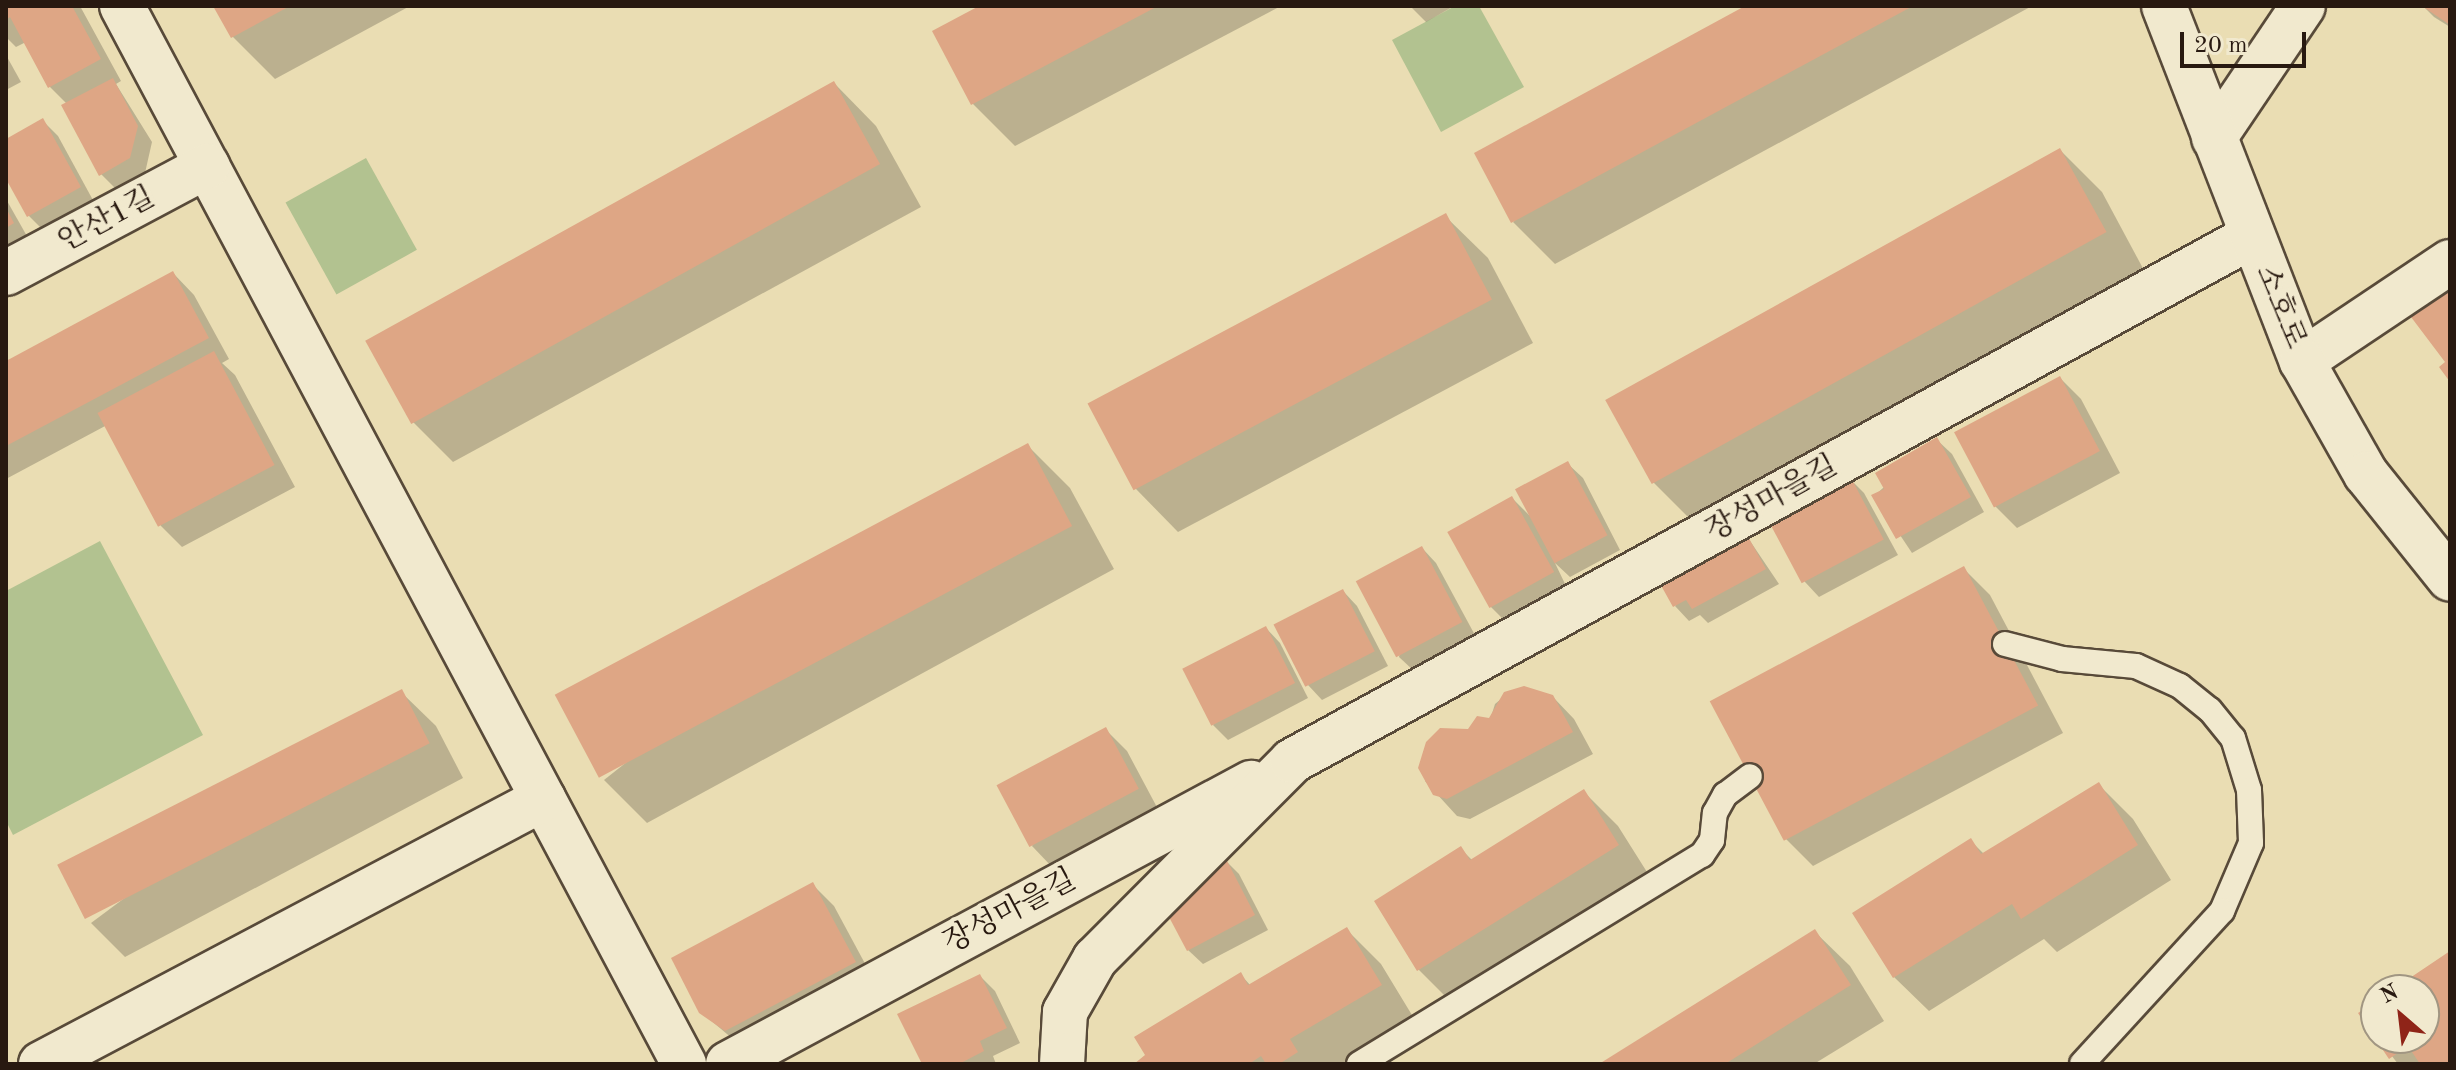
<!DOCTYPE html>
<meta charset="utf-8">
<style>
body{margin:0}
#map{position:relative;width:2456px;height:1070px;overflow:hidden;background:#eaddb3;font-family:"Old Standard TT","Noto Serif KR",serif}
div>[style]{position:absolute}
.green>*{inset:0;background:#b2c290;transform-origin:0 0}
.shadow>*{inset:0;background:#0003}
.building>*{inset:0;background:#dea685;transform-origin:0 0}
.roads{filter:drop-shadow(2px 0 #584a39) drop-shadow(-2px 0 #584a39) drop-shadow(0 2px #584a39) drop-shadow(0 -2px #584a39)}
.lane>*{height:24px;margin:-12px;padding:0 12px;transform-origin:12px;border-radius:12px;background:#f1e9ce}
.street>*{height:44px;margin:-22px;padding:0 22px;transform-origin:22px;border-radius:22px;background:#f1e9ce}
.secondary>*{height:44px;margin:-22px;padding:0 22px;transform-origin:22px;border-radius:22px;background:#f1e9ce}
span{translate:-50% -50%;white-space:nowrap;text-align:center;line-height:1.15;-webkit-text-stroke:8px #f1e9ce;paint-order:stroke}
.street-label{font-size:30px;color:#281910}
.frame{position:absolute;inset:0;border:8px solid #281910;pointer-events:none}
.north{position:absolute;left:2360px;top:974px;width:80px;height:80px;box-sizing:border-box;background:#f1e9ce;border:2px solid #a19682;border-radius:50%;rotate:332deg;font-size:22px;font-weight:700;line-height:32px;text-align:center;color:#281910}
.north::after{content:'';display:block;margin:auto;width:28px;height:36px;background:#8f2418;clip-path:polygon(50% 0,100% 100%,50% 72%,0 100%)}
.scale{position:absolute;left:2180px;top:32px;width:126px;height:36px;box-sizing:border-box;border:4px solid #281910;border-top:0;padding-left:10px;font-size:24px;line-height:28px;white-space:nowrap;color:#281910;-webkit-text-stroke:6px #f1e9ce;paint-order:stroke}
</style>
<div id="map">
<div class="green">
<i style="clip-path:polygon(1455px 6px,1479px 6px,1524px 87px,1441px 132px,1392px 40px)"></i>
<i style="left:366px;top:158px;width:105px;height:92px;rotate:61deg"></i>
<i style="clip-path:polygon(100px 541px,203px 735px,13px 835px,6px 821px,6px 591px)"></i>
</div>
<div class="shadow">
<i style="clip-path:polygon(6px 6px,80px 6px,121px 81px,116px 84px,152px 142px,145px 173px,116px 189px,101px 174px,67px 104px,50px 87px,26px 42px,16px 47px,6px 37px)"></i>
<i style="clip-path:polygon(216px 6px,410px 6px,275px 79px,233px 37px)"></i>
<i style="clip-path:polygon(984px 6px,1281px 6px,1015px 146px,973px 104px)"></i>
<i style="clip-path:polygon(1410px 6px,1454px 6px,1426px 22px)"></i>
<i style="clip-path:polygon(1750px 6px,2032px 6px,1555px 264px,1513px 222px)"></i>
<i style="clip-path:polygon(2423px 6px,2450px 6px,2450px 27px,2434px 17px)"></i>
<i style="clip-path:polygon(6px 55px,21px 82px,6px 90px)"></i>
<i style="clip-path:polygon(834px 83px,876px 126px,921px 207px,453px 462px,410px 419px)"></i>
<i style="clip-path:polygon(43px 121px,58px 136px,94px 202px,43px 230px,28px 215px,6px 175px,6px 141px)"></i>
<i style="clip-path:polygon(2060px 150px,2102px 192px,2146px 274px,1691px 520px,1649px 478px)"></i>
<i style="clip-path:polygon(6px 199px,28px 238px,6px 250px)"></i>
<i style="clip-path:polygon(1445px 216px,1488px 258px,1533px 343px,1178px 532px,1136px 489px,1091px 405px)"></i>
<i style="clip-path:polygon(173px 273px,194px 295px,229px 359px,222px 363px,235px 375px,295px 487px,182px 547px,161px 526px,107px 425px,6px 479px,6px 363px)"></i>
<i style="clip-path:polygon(2060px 378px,2081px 399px,2120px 473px,2017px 528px,1995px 506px)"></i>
<i style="clip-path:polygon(1937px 440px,1952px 454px,1984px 512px,1912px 553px,1874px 496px)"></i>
<i style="clip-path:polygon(1027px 445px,1070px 488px,1114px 569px,647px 823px,604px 780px)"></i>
<i style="clip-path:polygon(1568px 464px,1583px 478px,1620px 550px,1570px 577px,1555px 563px,1567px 588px,1505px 621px,1490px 606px,1450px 532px,1512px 498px,1529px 515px)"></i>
<i style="clip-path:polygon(1849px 478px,1864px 493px,1898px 555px,1819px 597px,1805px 582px,1771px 520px)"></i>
<i style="clip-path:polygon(1746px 535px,1779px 584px,1708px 623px,1700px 615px,1689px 621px,1675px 606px)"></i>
<i style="clip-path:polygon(1422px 548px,1436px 563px,1476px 637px,1414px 671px,1399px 657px)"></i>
<i style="clip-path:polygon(1963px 568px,1990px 595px,2063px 733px,1813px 866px,1786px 839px)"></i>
<i style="clip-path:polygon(1343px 591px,1357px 606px,1388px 666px,1322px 700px,1308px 685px)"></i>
<i style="clip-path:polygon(1266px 628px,1280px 643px,1308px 698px,1228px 740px,1213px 725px)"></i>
<i style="clip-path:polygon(1512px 690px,1552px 696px,1574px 719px,1593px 754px,1470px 819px,1457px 816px,1425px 781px,1423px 752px,1441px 730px,1469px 731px,1490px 720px,1495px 704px)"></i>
<i style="clip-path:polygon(401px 692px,436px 726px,463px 778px,125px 957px,91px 923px)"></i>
<i style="clip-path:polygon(1105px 729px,1127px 751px,1159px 811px,1053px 868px,1032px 846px)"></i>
<i style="clip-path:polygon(2098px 784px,2133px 819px,2171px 880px,2057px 952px,2044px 939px,1929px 1011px,1894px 977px,1971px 841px,1985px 855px)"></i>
<i style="clip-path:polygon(1584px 792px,1618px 826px,1652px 880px,1453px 1004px,1418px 969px,1461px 849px,1473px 861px)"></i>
<i style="clip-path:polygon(1225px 860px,1239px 874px,1268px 930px,1203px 964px,1188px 950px)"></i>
<i style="clip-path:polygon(813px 885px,834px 906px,876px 984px,747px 1051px,701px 1012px)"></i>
<i style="clip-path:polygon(1347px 930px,1381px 964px,1415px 1020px,1341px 1064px,1137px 1064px,1241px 975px,1251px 986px)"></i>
<i style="clip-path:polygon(1815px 932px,1850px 966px,1884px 1021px,1814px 1064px,1603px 1064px)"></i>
<i style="clip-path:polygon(2450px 953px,2450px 1064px,2398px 1064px,2378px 1038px,2424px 1038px,2424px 990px,2396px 990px)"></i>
<i style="clip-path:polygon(980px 976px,995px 991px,1020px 1043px,993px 1056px,996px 1064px,924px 1064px)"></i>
</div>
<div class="building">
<i style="clip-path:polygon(6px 6px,72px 6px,101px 59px,48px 88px,10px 17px,6px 20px)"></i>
<i style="clip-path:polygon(213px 6px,290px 6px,231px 38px)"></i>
<i style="clip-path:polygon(979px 6px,1158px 6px,971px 105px,932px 31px)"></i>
<i style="clip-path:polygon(1745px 6px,1913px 6px,1511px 223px,1474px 153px)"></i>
<i style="clip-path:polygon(2422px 6px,2450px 6px,2450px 25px)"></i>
<i style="clip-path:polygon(113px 78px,138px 126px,130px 158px,99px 176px,61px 105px)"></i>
<i style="left:834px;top:81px;width:95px;height:536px;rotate:61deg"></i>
<i style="clip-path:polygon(43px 118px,81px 187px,27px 217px,6px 179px,6px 139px)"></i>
<i style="left:2060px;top:148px;width:96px;height:520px;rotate:61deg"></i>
<i style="clip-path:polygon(6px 208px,14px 223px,6px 228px)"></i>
<i style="left:1446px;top:213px;width:98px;height:406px;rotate:62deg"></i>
<i style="clip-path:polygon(173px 271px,209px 338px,6px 446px,6px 361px)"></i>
<i style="clip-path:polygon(2450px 282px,2450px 382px,2439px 367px,2445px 362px,2408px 313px)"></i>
<i style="left:214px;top:351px;width:129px;height:132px;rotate:62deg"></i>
<i style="left:2060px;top:376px;width:85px;height:120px;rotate:62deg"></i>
<i style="clip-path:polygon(1937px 437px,1971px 497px,1896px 539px,1871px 495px,1884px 489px,1875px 473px)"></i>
<i style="left:1028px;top:443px;width:94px;height:536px;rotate:62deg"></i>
<i style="left:1568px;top:461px;width:84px;height:60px;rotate:62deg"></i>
<i style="left:1850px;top:476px;width:72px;height:93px;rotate:62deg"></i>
<i style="left:1512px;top:496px;width:87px;height:74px;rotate:61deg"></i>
<i style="clip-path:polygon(1746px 533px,1766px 569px,1692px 609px,1686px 600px,1673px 607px,1658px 580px)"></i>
<i style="left:1422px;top:546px;width:86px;height:75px;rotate:62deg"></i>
<i style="left:1964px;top:566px;width:158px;height:288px;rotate:62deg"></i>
<i style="left:1343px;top:589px;width:70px;height:78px;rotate:63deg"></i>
<i style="left:1266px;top:626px;width:64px;height:94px;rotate:63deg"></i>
<i style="clip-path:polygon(1524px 686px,1553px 695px,1573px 732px,1447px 799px,1433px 795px,1418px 768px,1426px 742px,1440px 728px,1468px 729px,1477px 716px,1489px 718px,1504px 692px)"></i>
<i style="left:402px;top:689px;width:61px;height:387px;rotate:63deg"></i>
<i style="left:1106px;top:727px;width:70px;height:124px;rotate:62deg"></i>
<i style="clip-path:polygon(2099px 782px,2138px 845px,2021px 919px,2012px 904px,1893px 978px,1852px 913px,1971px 838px,1981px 854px)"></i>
<i style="clip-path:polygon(1584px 789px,1619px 845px,1417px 971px,1374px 901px,1461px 846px,1470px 860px)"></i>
<i style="clip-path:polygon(1225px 857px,1255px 915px,1187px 951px,1169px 917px)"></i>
<i style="clip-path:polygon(813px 882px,856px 962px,725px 1031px,699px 1013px,671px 958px)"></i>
<i style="clip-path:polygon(1347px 927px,1382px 985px,1290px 1039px,1298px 1052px,1279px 1064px,1266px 1064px,1261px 1056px,1249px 1064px,1134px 1064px,1145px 1055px,1134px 1037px,1241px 972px,1248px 985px)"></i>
<i style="clip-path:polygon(1815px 929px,1851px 985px,1725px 1064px,1599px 1064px)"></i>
<i style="clip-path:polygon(2450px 951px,2450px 1064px,2420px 1064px,2408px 1046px,2389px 1059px,2358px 1013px,2376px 1001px,2376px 1038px,2424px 1038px,2424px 990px,2392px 990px)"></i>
<i style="clip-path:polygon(980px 974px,1007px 1028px,980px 1041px,984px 1051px,959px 1064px,922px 1064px,897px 1014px)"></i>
</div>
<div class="roads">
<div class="lane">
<i style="left:2005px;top:644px;width:59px;rotate:14.7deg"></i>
<i style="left:2062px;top:659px;width:74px;rotate:5.4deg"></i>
<i style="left:2136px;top:666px;width:48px;rotate:24.4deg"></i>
<i style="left:2180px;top:686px;width:38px;rotate:39deg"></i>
<i style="left:2210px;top:710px;width:36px;rotate:51deg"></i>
<i style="left:2233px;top:738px;width:54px;rotate:72.9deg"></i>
<i style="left:2249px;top:790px;width:53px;rotate:87.8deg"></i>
<i style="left:2251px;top:843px;width:74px;rotate:113.1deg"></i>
<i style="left:2222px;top:911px;width:207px;rotate:132.5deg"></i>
<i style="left:1359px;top:1064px;width:402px;rotate:-31.4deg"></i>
<i style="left:1702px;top:855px;width:18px;rotate:-56deg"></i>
<i style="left:1712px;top:840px;width:27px;rotate:-84deg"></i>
<i style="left:1715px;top:813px;width:21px;rotate:-61deg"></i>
<i style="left:1725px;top:795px;width:31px;rotate:-37deg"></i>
</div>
<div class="street">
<i style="left:122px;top:6px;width:1198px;rotate:62.02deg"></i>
<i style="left:2214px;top:138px;width:159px;rotate:-56deg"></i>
<i style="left:6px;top:273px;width:228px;rotate:-28deg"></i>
<i style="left:2302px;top:361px;width:178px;rotate:-33.8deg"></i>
<i style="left:41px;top:1064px;width:568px;rotate:-27.83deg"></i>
<i style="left:728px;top:1064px;width:594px;rotate:-28.25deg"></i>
<i style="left:1062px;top:1064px;width:52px;rotate:-86.7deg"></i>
<i style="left:1065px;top:1012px;width:61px;rotate:-60.5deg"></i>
<i style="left:1095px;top:959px;width:279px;rotate:-45.1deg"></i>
<i style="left:1292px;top:761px;width:1094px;rotate:-28.67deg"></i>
</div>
<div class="secondary">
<i style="left:2164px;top:6px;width:381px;rotate:68.8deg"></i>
<i style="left:2302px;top:361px;width:130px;rotate:60.5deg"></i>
<i style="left:2366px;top:474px;width:134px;rotate:51.3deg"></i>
</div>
</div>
<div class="street-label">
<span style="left:107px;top:220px;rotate:-28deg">안산1길</span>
<span style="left:2280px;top:307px;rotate:68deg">소호로</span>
<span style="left:1772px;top:499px;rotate:-29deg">장성마을길</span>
<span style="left:1010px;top:912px;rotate:-28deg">장성마을길</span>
</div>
<div class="frame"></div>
<div class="north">N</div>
<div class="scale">20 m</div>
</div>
